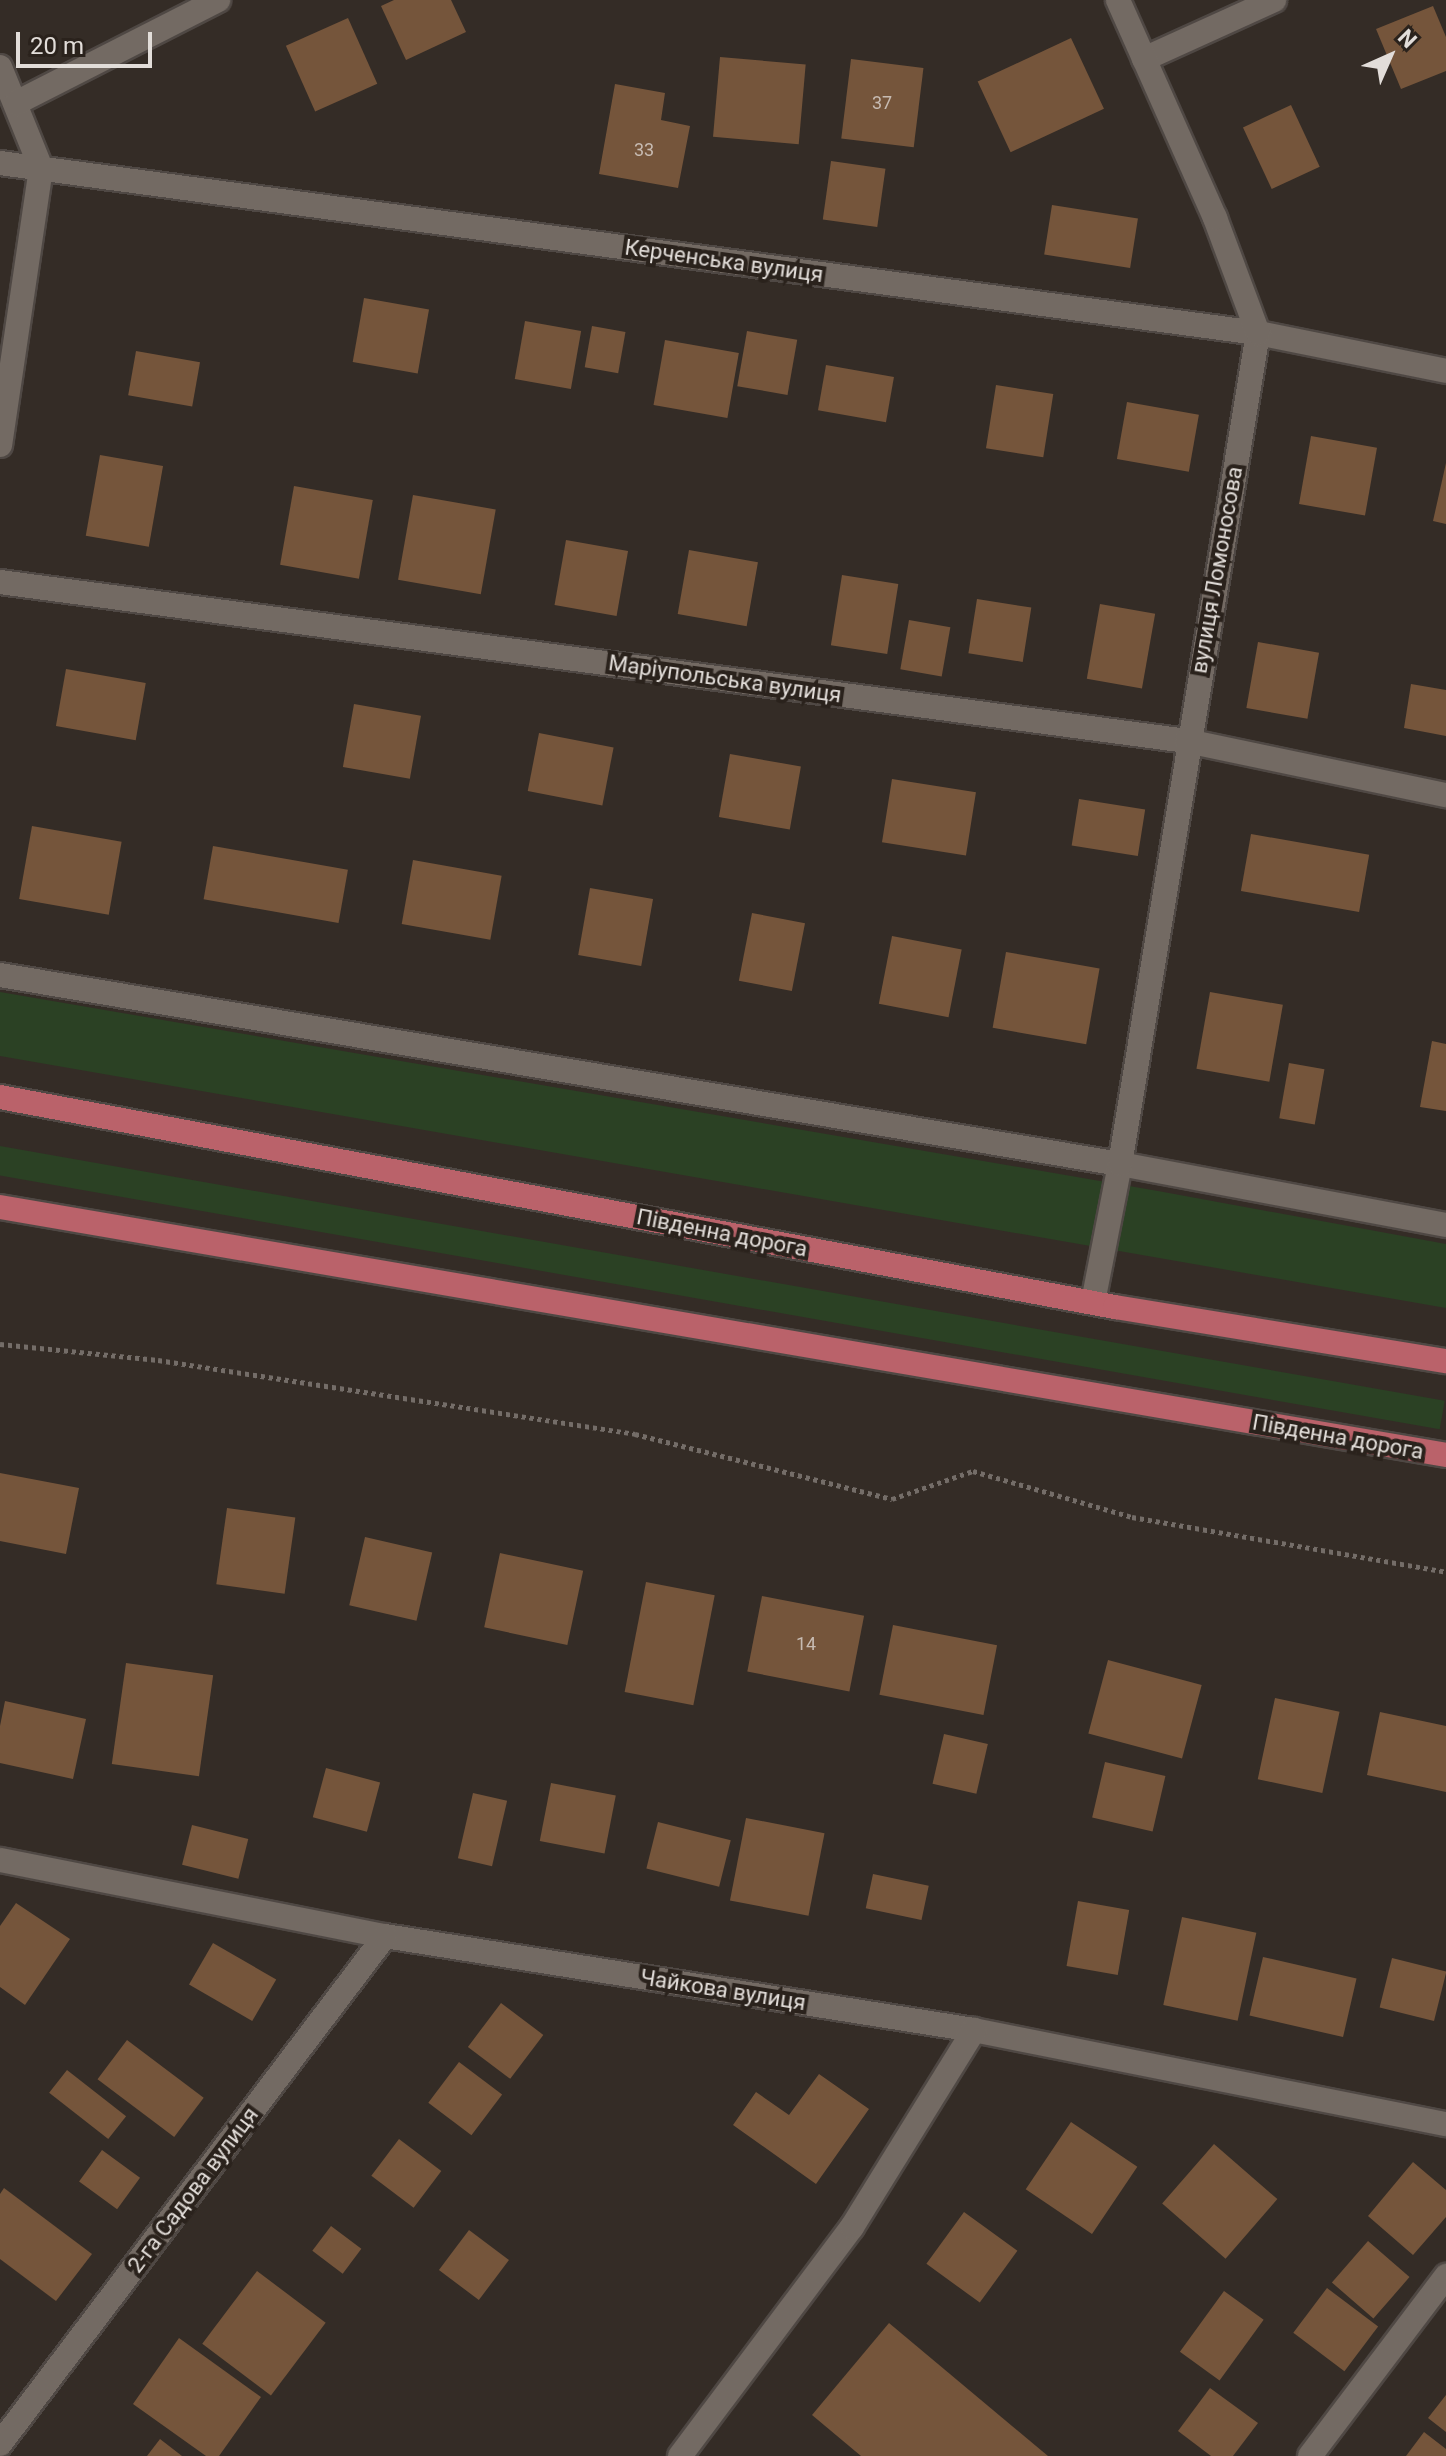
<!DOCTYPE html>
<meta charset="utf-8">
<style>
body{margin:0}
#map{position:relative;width:1446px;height:2456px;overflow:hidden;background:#342c26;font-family:Roboto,sans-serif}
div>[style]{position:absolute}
.green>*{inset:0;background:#2b4124;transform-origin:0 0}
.building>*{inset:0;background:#75553b;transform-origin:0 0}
.path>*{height:5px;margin-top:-2.5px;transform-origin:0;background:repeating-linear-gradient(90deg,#746d68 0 4px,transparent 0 8px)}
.roads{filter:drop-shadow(2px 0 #4f4844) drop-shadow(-2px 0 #4f4844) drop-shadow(0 2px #4f4844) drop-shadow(0 -2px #4f4844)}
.lane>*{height:24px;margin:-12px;padding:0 12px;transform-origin:12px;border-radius:12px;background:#736a63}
.street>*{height:24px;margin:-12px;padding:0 12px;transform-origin:12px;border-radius:12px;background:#736a63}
.primary>*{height:24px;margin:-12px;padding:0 12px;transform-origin:12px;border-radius:12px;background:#ba626a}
span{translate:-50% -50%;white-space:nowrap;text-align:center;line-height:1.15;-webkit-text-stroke:8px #2a221c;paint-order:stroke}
.number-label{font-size:18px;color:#c7bbb2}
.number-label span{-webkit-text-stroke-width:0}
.street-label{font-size:22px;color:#e2ddd9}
.north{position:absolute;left:1350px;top:16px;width:80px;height:80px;-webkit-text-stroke:6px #2a221c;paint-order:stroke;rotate:45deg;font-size:22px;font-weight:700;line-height:32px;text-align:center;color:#e2ddd9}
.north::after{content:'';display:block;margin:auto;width:28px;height:36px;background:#e2ddd9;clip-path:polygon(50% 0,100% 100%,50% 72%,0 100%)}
.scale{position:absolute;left:16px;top:32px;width:136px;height:36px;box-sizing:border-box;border:4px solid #e2ddd9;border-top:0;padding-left:10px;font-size:24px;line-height:28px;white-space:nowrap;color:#e2ddd9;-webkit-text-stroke:6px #2a221c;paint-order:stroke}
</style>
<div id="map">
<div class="green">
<i style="clip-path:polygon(0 992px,1158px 1191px,1446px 1244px,1446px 1308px,0 1056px)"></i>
<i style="left:0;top:1146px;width:1467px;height:29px;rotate:10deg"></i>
</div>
<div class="building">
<i style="clip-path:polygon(394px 0,451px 0,466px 32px,406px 60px,381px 6px)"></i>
<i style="clip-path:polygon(1433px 6px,1446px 37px,1446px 71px,1401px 89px,1376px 29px)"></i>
<i style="left:348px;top:18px;width:72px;height:68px;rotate:66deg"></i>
<i style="left:1071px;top:38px;width:78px;height:103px;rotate:65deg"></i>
<i style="left:720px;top:57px;width:86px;height:80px;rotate:5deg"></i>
<i style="left:851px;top:59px;width:73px;height:80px;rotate:7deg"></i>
<i style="clip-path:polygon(615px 84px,665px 93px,661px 120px,690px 126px,678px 188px,599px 174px)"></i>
<i style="left:1291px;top:105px;width:68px;height:53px;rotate:65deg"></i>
<i style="left:831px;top:161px;width:55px;height:59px;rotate:8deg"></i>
<i style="left:1052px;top:205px;width:87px;height:50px;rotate:9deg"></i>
<i style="left:364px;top:298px;width:66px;height:65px;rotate:10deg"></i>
<i style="left:525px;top:321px;width:57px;height:59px;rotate:10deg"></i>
<i style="left:592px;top:326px;width:34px;height:42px;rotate:10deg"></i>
<i style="left:747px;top:331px;width:51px;height:56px;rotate:10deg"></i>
<i style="left:665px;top:340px;width:75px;height:66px;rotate:10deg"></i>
<i style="left:136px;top:351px;width:65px;height:45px;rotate:10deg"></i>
<i style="left:826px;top:365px;width:69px;height:46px;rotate:10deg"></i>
<i style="left:996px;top:385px;width:58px;height:64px;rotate:9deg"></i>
<i style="left:1127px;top:402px;width:73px;height:58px;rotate:10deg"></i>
<i style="left:1311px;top:436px;width:67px;height:69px;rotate:10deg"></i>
<i style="left:100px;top:455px;width:64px;height:82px;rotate:10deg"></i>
<i style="clip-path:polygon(1446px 463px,1446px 524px,1433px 521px)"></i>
<i style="left:294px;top:486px;width:80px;height:80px;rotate:10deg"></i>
<i style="left:413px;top:495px;width:84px;height:86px;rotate:10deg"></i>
<i style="left:566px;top:540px;width:63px;height:66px;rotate:10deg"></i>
<i style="left:689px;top:550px;width:70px;height:65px;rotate:10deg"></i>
<i style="left:842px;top:575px;width:57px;height:71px;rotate:9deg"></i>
<i style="left:977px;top:599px;width:55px;height:55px;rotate:9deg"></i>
<i style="left:1100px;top:604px;width:56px;height:76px;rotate:10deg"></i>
<i style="left:909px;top:620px;width:42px;height:50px;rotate:10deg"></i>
<i style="left:1258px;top:642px;width:62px;height:67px;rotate:10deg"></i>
<i style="left:66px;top:669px;width:81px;height:58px;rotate:10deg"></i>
<i style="clip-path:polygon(1411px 684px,1446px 690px,1446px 736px,1404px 728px)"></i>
<i style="left:354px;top:704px;width:68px;height:64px;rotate:10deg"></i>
<i style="left:539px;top:733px;width:76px;height:59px;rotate:11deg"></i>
<i style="left:730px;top:754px;width:72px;height:64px;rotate:10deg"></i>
<i style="left:892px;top:779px;width:85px;height:64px;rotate:9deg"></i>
<i style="left:1079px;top:799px;width:67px;height:47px;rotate:9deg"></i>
<i style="left:32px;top:826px;width:91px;height:74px;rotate:10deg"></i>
<i style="left:1251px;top:834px;width:120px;height:58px;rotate:10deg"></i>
<i style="left:213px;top:846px;width:137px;height:54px;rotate:10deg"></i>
<i style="left:413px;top:860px;width:90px;height:65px;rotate:10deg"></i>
<i style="left:590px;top:888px;width:64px;height:68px;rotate:10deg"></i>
<i style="left:752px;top:913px;width:54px;height:69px;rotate:11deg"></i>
<i style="left:892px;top:936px;width:71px;height:69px;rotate:11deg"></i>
<i style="left:1006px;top:952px;width:95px;height:77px;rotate:10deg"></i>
<i style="left:1210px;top:992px;width:74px;height:78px;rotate:10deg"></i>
<i style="clip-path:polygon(1432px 1041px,1446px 1044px,1446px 1111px,1420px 1107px)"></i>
<i style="left:1289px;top:1063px;width:36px;height:56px;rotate:10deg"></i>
<i style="clip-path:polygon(0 1473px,79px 1488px,66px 1554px,0 1541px)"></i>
<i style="left:227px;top:1508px;width:69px;height:77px;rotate:8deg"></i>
<i style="left:365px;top:1537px;width:69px;height:70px;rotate:13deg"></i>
<i style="left:500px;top:1553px;width:85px;height:76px;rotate:12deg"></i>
<i style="left:646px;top:1582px;width:70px;height:112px;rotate:11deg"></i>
<i style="left:762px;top:1596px;width:104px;height:77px;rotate:11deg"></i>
<i style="left:893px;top:1625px;width:106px;height:71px;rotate:11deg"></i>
<i style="left:1108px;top:1660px;width:97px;height:76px;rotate:15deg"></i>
<i style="left:126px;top:1663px;width:88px;height:102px;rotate:8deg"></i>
<i style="left:1275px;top:1698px;width:66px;height:83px;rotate:12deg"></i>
<i style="clip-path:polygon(5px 1701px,86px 1719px,73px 1779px,0 1763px,0 1726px)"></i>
<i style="clip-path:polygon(1380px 1712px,1446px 1726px,1446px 1792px,1367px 1775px)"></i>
<i style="left:944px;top:1734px;width:45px;height:51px;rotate:13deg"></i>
<i style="left:1105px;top:1762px;width:62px;height:57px;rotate:13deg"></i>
<i style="left:326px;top:1768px;width:56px;height:51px;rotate:15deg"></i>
<i style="left:551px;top:1783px;width:66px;height:59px;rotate:11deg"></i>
<i style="left:473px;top:1793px;width:35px;height:67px;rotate:13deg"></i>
<i style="left:746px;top:1818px;width:80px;height:84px;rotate:11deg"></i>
<i style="left:658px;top:1822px;width:75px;height:48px;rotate:14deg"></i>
<i style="left:192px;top:1825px;width:58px;height:41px;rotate:14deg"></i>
<i style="left:873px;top:1874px;width:57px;height:35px;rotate:12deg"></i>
<i style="left:1078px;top:1901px;width:52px;height:66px;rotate:10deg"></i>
<i style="clip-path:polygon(16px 1903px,70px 1939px,25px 2005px,0 1987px,0 1926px)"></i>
<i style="left:1182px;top:1917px;width:76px;height:90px;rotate:12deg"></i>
<i style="left:213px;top:1943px;width:73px;height:48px;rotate:30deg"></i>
<i style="left:1263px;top:1957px;width:96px;height:60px;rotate:13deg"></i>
<i style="left:1392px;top:1958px;width:56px;height:51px;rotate:14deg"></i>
<i style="left:501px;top:2003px;width:53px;height:55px;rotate:37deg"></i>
<i style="left:127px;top:2040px;width:96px;height:49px;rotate:37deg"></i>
<i style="left:459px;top:2062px;width:54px;height:51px;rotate:37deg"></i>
<i style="left:67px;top:2070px;width:75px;height:29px;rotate:38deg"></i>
<i style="clip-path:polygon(819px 2074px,869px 2109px,816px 2184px,733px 2125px,756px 2092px,789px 2115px)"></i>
<i style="left:1071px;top:2122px;width:80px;height:81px;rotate:34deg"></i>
<i style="left:399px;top:2139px;width:53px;height:46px;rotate:37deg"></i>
<i style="left:1214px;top:2144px;width:84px;height:79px;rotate:41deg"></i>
<i style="left:102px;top:2150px;width:47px;height:39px;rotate:36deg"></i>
<i style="clip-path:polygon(1413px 2162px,1446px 2190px,1446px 2217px,1413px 2255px,1368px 2216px)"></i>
<i style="clip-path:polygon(4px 2188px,92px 2254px,56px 2301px,0 2259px,0 2194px)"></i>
<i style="left:964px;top:2212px;width:66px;height:64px;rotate:36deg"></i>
<i style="left:331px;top:2226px;width:38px;height:31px;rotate:37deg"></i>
<i style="left:469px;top:2230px;width:50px;height:50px;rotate:37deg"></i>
<i style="left:1368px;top:2241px;width:55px;height:55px;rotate:41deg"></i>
<i style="left:257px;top:2271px;width:86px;height:91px;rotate:37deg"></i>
<i style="left:1327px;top:2288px;width:64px;height:56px;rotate:37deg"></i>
<i style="left:1224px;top:2291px;width:49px;height:75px;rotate:36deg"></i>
<i style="clip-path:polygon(889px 2323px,1048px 2456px,861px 2456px,812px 2415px)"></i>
<i style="clip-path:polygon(179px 2338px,261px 2397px,219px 2456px,206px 2456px,133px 2404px)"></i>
<i style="clip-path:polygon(1210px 2388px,1258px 2423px,1233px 2456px,1211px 2456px,1178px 2431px)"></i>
<i style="clip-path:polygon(1446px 2395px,1446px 2432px,1428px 2418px)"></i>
<i style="clip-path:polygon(1424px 2432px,1446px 2449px,1446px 2456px,1406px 2456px)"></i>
<i style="clip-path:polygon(160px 2439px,182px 2456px,147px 2456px)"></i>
</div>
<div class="path">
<i style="left:0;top:1344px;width:159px;rotate:5.8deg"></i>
<i style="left:158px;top:1360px;width:483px;rotate:8.8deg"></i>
<i style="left:635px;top:1434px;width:265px;rotate:14.2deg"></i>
<i style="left:892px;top:1499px;width:86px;rotate:-19.1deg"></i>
<i style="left:973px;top:1471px;width:166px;rotate:16.1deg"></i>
<i style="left:1132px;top:1517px;width:319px;rotate:9.9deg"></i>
</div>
<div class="roads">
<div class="lane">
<i style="left:680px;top:2456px;width:286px;rotate:-53.1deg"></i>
</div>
<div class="street">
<i style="left:1144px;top:59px;width:143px;rotate:-24.4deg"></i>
<i style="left:0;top:67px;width:109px;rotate:67.9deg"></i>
<i style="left:41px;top:168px;width:280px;rotate:98.4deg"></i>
<i style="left:16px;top:103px;width:227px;rotate:-27deg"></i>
<i style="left:0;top:163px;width:1269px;rotate:7.7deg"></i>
<i style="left:1258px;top:333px;width:192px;rotate:11.4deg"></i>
<i style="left:0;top:582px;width:1198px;rotate:7.63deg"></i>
<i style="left:1187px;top:741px;width:265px;rotate:11.8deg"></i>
<i style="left:0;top:975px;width:1136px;rotate:9.58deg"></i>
<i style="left:1120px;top:1164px;width:332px;rotate:10.6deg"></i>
<i style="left:1093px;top:1302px;width:141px;rotate:-78.9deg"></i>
<i style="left:1120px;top:1164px;width:842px;rotate:-80.57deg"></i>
<i style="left:1258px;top:333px;width:123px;rotate:-110.5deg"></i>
<i style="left:1215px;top:218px;width:239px;rotate:-114deg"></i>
<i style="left:0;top:1860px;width:392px;rotate:11.2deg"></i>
<i style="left:385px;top:1936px;width:596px;rotate:9.07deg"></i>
<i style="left:974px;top:2030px;width:481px;rotate:11.3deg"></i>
<i style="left:852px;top:2227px;width:232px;rotate:-58.2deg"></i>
<i style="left:0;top:2444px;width:637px;rotate:-52.84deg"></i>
<i style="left:1310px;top:2456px;width:226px;rotate:-52.9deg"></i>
</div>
<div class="primary">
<i style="left:0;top:1097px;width:1135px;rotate:10.67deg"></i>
<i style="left:1115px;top:1307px;width:335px;rotate:9.3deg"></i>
<i style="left:0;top:1207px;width:1467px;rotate:9.73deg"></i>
</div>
</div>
<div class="number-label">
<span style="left:882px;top:103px">37</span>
<span style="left:644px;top:150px">33</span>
<span style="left:806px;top:1644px">14</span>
</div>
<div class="street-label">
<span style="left:724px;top:261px;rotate:8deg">Керченська вулиця</span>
<span style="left:1217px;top:570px;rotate:-80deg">вулиця Ломоносова</span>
<span style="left:725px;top:679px;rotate:8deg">Маріупольська вулиця</span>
<span style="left:722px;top:1233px;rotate:11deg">Південна дорога</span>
<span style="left:1338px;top:1437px;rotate:10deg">Південна дорога</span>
<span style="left:723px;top:1990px;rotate:9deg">Чайкова вулиця</span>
<span style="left:193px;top:2190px;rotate:-53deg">2-га Садова вулиця</span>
</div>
<div class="north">N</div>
<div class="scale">20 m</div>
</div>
